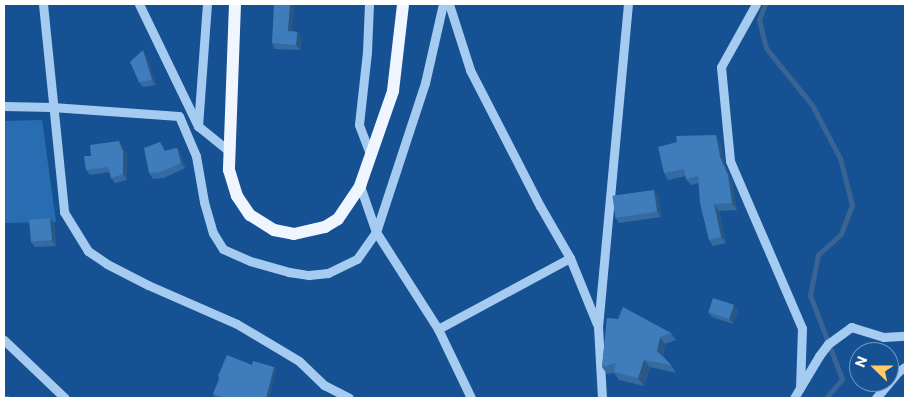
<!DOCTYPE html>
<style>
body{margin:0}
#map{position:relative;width:909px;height:402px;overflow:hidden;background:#165293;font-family:Commissioner,sans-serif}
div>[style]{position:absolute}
.green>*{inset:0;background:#286db2}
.stream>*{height:5px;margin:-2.5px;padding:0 2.5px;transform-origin:2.5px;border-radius:2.5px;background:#396493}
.minor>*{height:9px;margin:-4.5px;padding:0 4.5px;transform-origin:4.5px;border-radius:4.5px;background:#a5cbf1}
.major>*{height:12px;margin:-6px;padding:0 6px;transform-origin:6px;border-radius:6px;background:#eff6ff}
.wall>*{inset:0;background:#356ba1}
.shaded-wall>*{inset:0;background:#2b5783}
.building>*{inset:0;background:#3e7cbb;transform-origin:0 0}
span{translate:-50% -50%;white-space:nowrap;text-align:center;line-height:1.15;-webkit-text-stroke:5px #165293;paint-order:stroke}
.frame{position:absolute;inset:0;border:5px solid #fff;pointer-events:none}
.north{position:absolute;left:849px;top:342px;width:50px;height:50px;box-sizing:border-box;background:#165293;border:1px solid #7397be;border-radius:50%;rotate:292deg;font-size:14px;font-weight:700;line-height:20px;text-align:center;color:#fff}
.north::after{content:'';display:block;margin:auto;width:18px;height:22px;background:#ffcc65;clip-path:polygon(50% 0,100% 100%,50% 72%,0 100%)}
</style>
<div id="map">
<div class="green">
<i style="clip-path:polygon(42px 120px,56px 222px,4px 223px,4px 121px)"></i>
</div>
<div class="stream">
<i style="left:765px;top:4px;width:17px;rotate:111deg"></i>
<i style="left:759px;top:20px;width:29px;rotate:76deg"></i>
<i style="left:766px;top:48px;width:73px;rotate:51.1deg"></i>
<i style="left:812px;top:105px;width:60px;rotate:62.2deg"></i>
<i style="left:840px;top:158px;width:49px;rotate:75.7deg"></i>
<i style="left:852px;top:205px;width:31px;rotate:111deg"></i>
<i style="left:841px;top:234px;width:31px;rotate:138deg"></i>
<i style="left:818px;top:255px;width:41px;rotate:101.3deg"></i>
<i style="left:810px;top:295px;width:90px;rotate:69.1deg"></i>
<i style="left:842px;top:379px;width:25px;rotate:130deg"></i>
</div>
<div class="minor">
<i style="left:43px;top:4px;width:209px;rotate:84.2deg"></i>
<i style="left:64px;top:212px;width:46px;rotate:58.4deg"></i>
<i style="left:88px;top:251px;width:23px;rotate:34deg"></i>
<i style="left:107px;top:264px;width:46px;rotate:27.1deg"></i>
<i style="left:148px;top:285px;width:97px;rotate:23.7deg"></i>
<i style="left:237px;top:324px;width:72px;rotate:30.8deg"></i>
<i style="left:299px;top:361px;width:35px;rotate:44deg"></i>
<i style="left:324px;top:385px;width:28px;rotate:27deg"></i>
<i style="left:139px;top:4px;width:136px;rotate:64.2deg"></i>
<i style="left:198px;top:126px;width:41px;rotate:39.1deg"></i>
<i style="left:369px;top:4px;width:48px;rotate:92.4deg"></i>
<i style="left:367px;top:52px;width:73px;rotate:96.3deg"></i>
<i style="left:359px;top:125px;width:33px;rotate:69deg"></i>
<i style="left:449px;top:4px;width:69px;rotate:72.3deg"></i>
<i style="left:470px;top:70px;width:153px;rotate:62.8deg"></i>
<i style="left:540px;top:206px;width:60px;rotate:60deg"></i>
<i style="left:570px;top:258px;width:71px;rotate:67.8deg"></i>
<i style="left:756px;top:4px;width:72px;rotate:119.1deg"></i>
<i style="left:721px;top:67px;width:94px;rotate:84.5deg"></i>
<i style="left:730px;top:161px;width:182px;rotate:66.7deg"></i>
<i style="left:802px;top:328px;width:60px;rotate:91.9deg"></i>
<i style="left:4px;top:106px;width:48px;rotate:1.2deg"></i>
<i style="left:52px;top:107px;width:127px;rotate:4.1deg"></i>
<i style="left:179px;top:116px;width:43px;rotate:67deg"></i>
<i style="left:196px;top:156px;width:47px;rotate:80.1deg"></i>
<i style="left:204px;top:202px;width:32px;rotate:74deg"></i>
<i style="left:213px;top:233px;width:19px;rotate:58deg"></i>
<i style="left:223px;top:249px;width:30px;rotate:24deg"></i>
<i style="left:250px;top:261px;width:41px;rotate:15.8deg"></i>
<i style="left:289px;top:272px;width:20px;rotate:9deg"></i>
<i style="left:309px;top:275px;width:19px;rotate:-6deg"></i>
<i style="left:328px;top:273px;width:32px;rotate:-26deg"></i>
<i style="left:357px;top:259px;width:33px;rotate:-55deg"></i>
<i style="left:376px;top:232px;width:157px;rotate:-71.8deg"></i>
<i style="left:425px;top:83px;width:81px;rotate:-77.2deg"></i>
<i style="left:198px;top:126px;width:122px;rotate:-85.8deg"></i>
<i style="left:360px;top:186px;width:49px;rotate:70.8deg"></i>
<i style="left:376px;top:232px;width:115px;rotate:57.4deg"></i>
<i style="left:438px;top:329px;width:76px;rotate:64.4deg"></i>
<i style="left:438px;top:329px;width:150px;rotate:-28.3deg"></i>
<i style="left:4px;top:340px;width:84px;rotate:43.6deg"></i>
<i style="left:602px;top:398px;width:71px;rotate:-93.2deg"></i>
<i style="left:598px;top:327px;width:324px;rotate:-84.7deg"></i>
<i style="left:794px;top:398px;width:49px;rotate:-59.2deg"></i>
<i style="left:819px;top:356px;width:15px;rotate:-53deg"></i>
<i style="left:828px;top:344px;width:29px;rotate:-36deg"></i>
<i style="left:851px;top:327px;width:34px;rotate:17deg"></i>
<i style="left:883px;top:337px;width:22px;rotate:-3deg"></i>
<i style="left:876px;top:398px;width:35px;rotate:-50deg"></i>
<i style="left:899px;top:371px;width:7px;rotate:-34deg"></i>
</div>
<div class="major">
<i style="left:235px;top:4px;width:166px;rotate:92.1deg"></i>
<i style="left:229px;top:170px;width:27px;rotate:73deg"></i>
<i style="left:237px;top:196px;width:23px;rotate:56deg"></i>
<i style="left:250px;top:215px;width:28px;rotate:32deg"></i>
<i style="left:274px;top:230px;width:20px;rotate:11deg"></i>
<i style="left:294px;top:234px;width:32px;rotate:-13deg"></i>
<i style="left:325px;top:227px;width:15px;rotate:-32deg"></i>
<i style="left:338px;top:219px;width:40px;rotate:-56deg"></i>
<i style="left:360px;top:186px;width:101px;rotate:-70.8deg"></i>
<i style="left:393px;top:91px;width:88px;rotate:-83.4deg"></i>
</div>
<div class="wall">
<i style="clip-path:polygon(292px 31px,297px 32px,301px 37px,300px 50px,275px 49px,272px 43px)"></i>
<i style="clip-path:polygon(146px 55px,156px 85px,143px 87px,139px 82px)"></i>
<i style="clip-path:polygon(720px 141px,724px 163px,732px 182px,737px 210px,719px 211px,726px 243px,713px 246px,709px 240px,699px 183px,691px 185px,686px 179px,686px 176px,668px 180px,664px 173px)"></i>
<i style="clip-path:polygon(123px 146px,124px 151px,127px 155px,127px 180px,115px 183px,111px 178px,110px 172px,90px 175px,86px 170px,91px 156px)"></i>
<i style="clip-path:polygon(177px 148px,181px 154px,185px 168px,164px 178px,153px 179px,149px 173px,165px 151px)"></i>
<i style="clip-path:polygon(658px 195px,661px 217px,619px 223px,615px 217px)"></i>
<i style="clip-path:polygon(54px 223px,56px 246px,35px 247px,31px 242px)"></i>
<i style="clip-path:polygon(734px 305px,738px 311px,733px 324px,712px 317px,708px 312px)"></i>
<i style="clip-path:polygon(607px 318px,671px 333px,676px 340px,665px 344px,663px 356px,671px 365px,676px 373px,650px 367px,644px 386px,619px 380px,614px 373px,607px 374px,602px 367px)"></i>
<i style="clip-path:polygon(252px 365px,274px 367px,276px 370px,269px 398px,219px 398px,215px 397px,213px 394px,219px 379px,218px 376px)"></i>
</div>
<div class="shaded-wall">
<i style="clip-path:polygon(290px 4px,294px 4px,292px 36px,288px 31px)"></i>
<i style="clip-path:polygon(297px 32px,301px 37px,300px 50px,296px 45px)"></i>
<i style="clip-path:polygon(143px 50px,146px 55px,156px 85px,152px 80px)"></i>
<i style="clip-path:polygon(716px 135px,720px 141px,724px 163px,732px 182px,737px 210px,732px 203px,720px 157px)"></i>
<i style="clip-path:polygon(119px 141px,123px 146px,124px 151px,127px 155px,127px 180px,123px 174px)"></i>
<i style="clip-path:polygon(177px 148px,181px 154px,185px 168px,181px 163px)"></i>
<i style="clip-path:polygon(654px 190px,658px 195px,661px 217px,657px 212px)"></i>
<i style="clip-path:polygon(714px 204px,719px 211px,726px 243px,721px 237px)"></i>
<i style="clip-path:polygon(50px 218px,54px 223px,56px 246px,52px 240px)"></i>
<i style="clip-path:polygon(734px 305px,738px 311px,733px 324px,729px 319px)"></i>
<i style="clip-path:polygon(660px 337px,665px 344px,662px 358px,657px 351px)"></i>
<i style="clip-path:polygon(644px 360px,650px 367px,644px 386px,638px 378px)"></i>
<i style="clip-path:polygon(274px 367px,276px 370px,269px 398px,266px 398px)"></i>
</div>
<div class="building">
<i style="clip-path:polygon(274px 4px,290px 4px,288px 31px,297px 32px,296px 45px,272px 43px)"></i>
<i style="clip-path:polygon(143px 50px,152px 80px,139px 82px,130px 62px)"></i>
<i style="clip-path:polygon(716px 135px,720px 157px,728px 175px,732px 203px,714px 204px,721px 237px,709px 240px,700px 203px,698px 176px,686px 179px,684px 169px,664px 173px,658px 147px,677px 142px,676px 136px)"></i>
<i style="clip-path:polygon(119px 141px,122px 150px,123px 150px,123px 174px,111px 178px,108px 167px,86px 170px,84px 156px,91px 156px,90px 145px)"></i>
<i style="clip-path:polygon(160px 142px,165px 151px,177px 148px,181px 163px,160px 172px,149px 173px,144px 148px)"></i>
<i style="left:654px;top:190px;width:22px;height:42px;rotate:82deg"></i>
<i style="left:50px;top:218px;width:22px;height:21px;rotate:85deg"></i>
<i style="left:713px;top:298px;width:22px;height:15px;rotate:18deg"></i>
<i style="clip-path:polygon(623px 307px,671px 333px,660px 337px,657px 351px,671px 365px,644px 360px,638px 378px,614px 372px,616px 363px,602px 367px,607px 318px,618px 319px)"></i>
<i style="clip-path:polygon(227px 355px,252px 365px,253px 361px,274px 367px,266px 398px,225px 398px,213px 394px,220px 377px,218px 376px)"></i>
<i style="left:4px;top:396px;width:5px;height:2px"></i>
</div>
<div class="frame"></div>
<div class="north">N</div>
</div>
